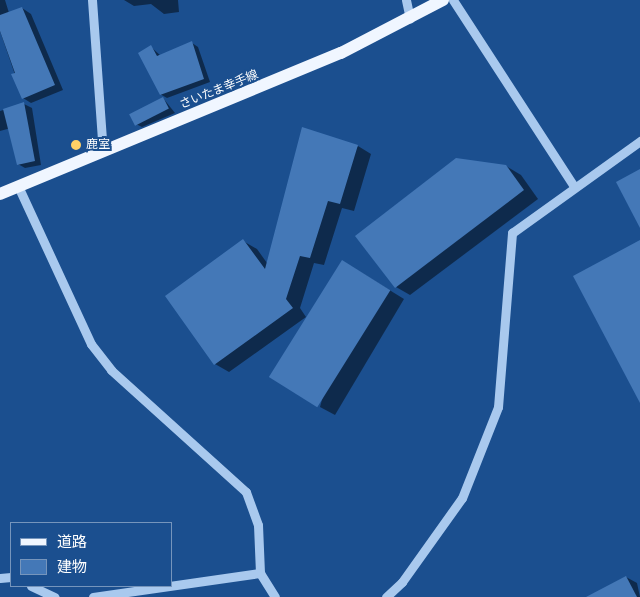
<!DOCTYPE html>
<meta charset="utf-8">
<style>
body{margin:0}
#map{position:relative;width:640px;height:597px;overflow:hidden;background:#1b4f8f;font-family:"Source Sans 3","Noto Sans JP",sans-serif}
div>[style]{position:absolute}
.shadow>*{inset:0;background:#0007}
.building>*{inset:0;background:#4478b7;transform-origin:0 0}
.minor>*{height:9px;margin:-4.5px;padding:0 4.5px;transform-origin:4.5px;border-radius:4.5px;background:#a9c9ee}
.major>*{height:12px;margin:-6px;padding:0 6px;transform-origin:6px;border-radius:6px;background:#f0f6ff}
.dots>*{width:14px;height:14px;translate:-50% -50%;box-sizing:border-box;border:2px solid #1b4f8f;border-radius:50%}
span{translate:-50% -50%;white-space:nowrap;text-align:center;line-height:1.15;-webkit-text-stroke:4px #1b4f8f;paint-order:stroke}
.street-label{font-size:12px;color:#fff}
.poi-label{font-size:12px;color:#fff}
.left{translate:0 -50%;text-align:left}
.legend{position:absolute;left:10px;top:522px;width:162px;height:65px;box-sizing:border-box;background:#1b4f8f;border:1px solid #7695bc;margin:0;padding:6px 9px;list-style:none;font-size:15px;color:#fff}
.legend li{display:flex;align-items:center;gap:10px;height:25px}
.legend b{width:25px;border:1px solid #7695bc}
</style>
<div id="map">
<div class="shadow">
<i style="clip-path:polygon(0 0,5px 0,9px 13px,22px 8px,31px 14px,63px 90px,31px 103px,23px 98px,0 31px)"></i>
<i style="clip-path:polygon(124px 0,178px 0,179px 12px,164px 14px,151px 4px,134px 6px)"></i>
<i style="clip-path:polygon(192px 43px,198px 47px,210px 82px,167px 98px,160px 94px,151px 47px,161px 56px)"></i>
<i style="clip-path:polygon(163px 98px,175px 113px,142px 127px,134px 123px)"></i>
<i style="clip-path:polygon(24px 104px,32px 108px,41px 165px,25px 168px,18px 164px,11px 128px,0 131px,0 111px)"></i>
<i style="clip-path:polygon(358px 146px,371px 154px,354px 211px,342px 208px,324px 265px,314px 263px,300px 308px,306px 317px,229px 372px,215px 364px,166px 296px,243px 241px,257px 249px,267px 263px)"></i>
<i style="clip-path:polygon(506px 166px,521px 175px,538px 199px,410px 295px,396px 287px)"></i>
<i style="clip-path:polygon(357px 270px,404px 299px,335px 415px,320px 407px)"></i>
<i style="clip-path:polygon(626px 577px,637px 583px,640px 597px,588px 597px)"></i>
</div>
<div class="building">
<i style="clip-path:polygon(22px 7px,55px 85px,22px 99px,11px 74px,15px 73px,0 31px,0 15px)"></i>
<i style="clip-path:polygon(192px 41px,204px 79px,160px 95px,138px 53px,151px 45px,157px 56px)"></i>
<i style="left:163px;top:97px;width:13px;height:38px;rotate:63deg"></i>
<i style="clip-path:polygon(24px 102px,35px 161px,17px 165px,3px 109px)"></i>
<i style="clip-path:polygon(302px 127px,358px 145px,340px 204px,328px 201px,310px 258px,300px 256px,286px 299px,293px 308px,214px 365px,165px 296px,243px 239px,265px 269px)"></i>
<i style="clip-path:polygon(456px 158px,506px 165px,524px 190px,395px 288px,355px 236px)"></i>
<i style="clip-path:polygon(640px 169px,640px 228px,616px 182px)"></i>
<i style="clip-path:polygon(640px 240px,640px 403px,573px 276px)"></i>
<i style="left:342px;top:260px;width:57px;height:138px;rotate:32deg"></i>
<i style="clip-path:polygon(626px 576px,637px 597px,586px 597px)"></i>
</div>
<div class="minor">
<i style="left:92px;top:0;width:152px;rotate:85.9deg"></i>
<i style="left:406px;top:0;width:19px;rotate:78deg"></i>
<i style="left:453px;top:0;width:221px;rotate:57deg"></i>
<i style="left:18px;top:186px;width:174px;rotate:65.2deg"></i>
<i style="left:91px;top:344px;width:33px;rotate:52deg"></i>
<i style="left:111px;top:370px;width:182px;rotate:42.1deg"></i>
<i style="left:246px;top:492px;width:35px;rotate:70deg"></i>
<i style="left:258px;top:525px;width:48px;rotate:87.6deg"></i>
<i style="left:260px;top:573px;width:28px;rotate:58deg"></i>
<i style="left:0;top:578px;width:11px;rotate:-5deg"></i>
<i style="left:31px;top:586px;width:26px;rotate:25deg"></i>
<i style="left:93px;top:597px;width:169px;rotate:-8.2deg"></i>
<i style="left:386px;top:597px;width:22px;rotate:-43deg"></i>
<i style="left:402px;top:582px;width:103px;rotate:-54.5deg"></i>
<i style="left:462px;top:498px;width:98px;rotate:-68.4deg"></i>
<i style="left:498px;top:407px;width:175px;rotate:-85.4deg"></i>
<i style="left:512px;top:233px;width:158px;rotate:-35.7deg"></i>
</div>
<div class="major">
<i style="left:0;top:194px;width:369px;rotate:-22.5deg"></i>
<i style="left:341px;top:53px;width:115px;rotate:-27.5deg"></i>
</div>
<div class="dots">
<i style="left:76px;top:145px;background:#ffd166"></i>
</div>
<div class="street-label">
<span style="left:219px;top:90px;rotate:-22deg">さいたま幸手線</span>
</div>
<div class="poi-label">
<span class="left" style="left:86px;top:145px">鹿室</span>
</div>
<ul class="legend">
<li><b style="height:6px;background:#f0f6ff"></b>道路</li>
<li><b style="height:14px;background:#4478b7"></b>建物</li>
</ul>
</div>
